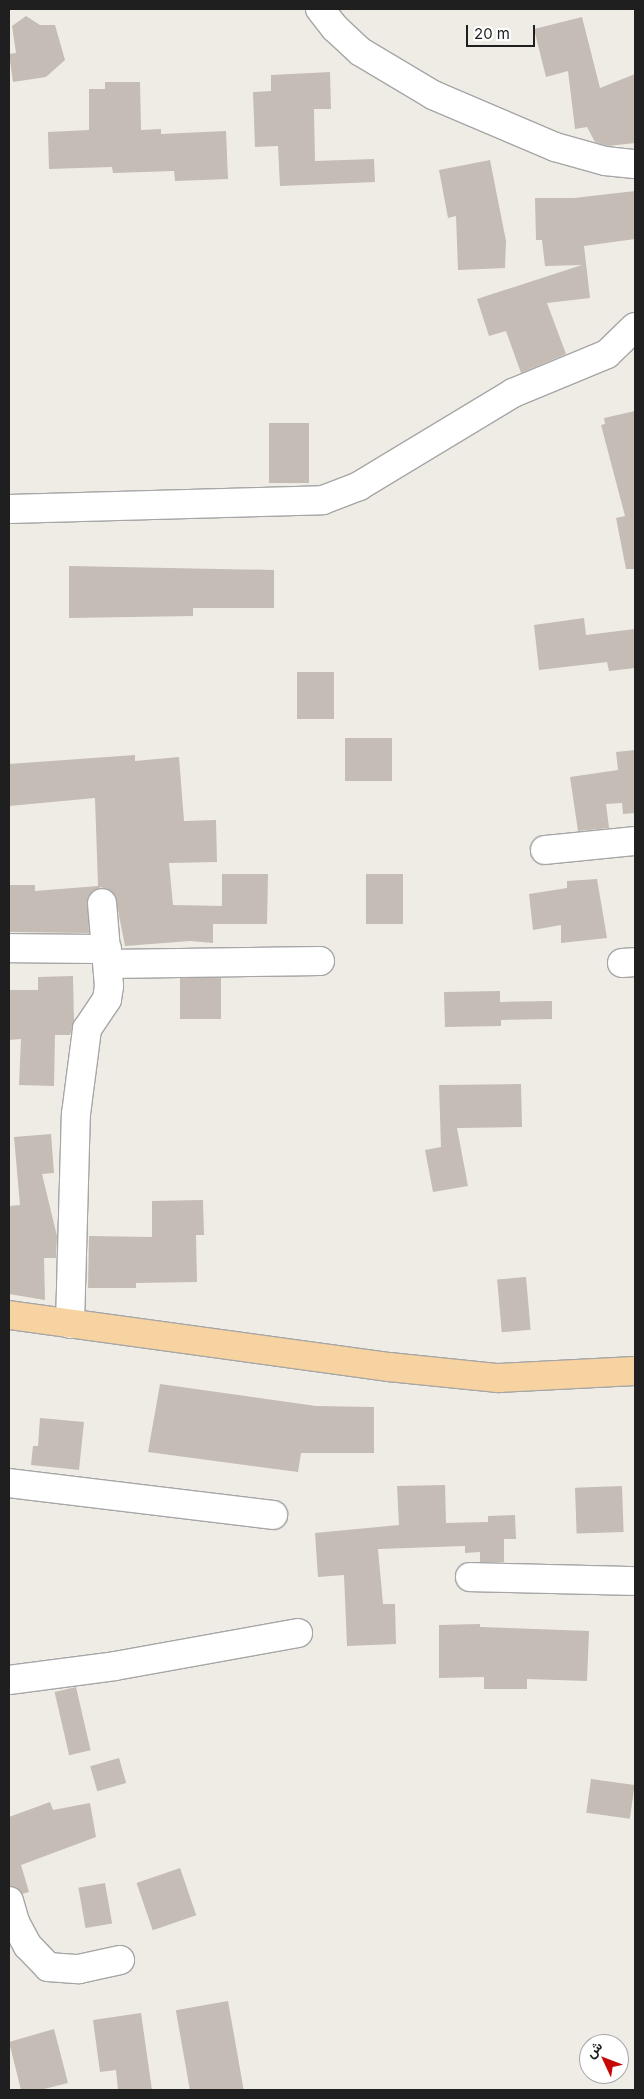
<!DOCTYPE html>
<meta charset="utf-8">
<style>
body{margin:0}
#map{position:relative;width:644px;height:2099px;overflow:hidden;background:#efece6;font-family:Inter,Vazirmatn,sans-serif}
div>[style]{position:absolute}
.building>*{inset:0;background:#c4bcb5;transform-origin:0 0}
.roads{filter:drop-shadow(1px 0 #a6a6a6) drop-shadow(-1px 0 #a6a6a6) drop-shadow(0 1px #a6a6a6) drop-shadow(0 -1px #a6a6a6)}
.minor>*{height:28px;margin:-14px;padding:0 14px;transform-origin:14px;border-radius:14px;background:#fff}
.major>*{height:28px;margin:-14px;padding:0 14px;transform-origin:14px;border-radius:14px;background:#f8d3a2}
span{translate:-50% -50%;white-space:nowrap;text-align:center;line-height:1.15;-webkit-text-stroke:5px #fff;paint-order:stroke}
.frame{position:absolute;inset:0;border:10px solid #1f1f1f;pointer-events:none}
.north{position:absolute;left:579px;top:2034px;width:50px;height:50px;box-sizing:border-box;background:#fff;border:1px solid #a5a5a5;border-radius:50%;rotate:313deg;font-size:14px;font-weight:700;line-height:20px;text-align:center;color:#1f1f1f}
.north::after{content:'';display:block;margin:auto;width:18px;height:22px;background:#c60808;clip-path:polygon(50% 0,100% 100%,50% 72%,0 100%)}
.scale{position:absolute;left:466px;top:25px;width:69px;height:22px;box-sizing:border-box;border:2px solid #1f1f1f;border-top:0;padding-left:6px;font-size:15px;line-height:18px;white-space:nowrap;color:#1f1f1f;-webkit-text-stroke:4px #fff;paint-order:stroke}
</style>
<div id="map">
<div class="building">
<i style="clip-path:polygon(26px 16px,40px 25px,55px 25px,65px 60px,46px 77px,13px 82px,9px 54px,16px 53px,12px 26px)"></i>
<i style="clip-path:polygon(582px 17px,600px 88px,635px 74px,635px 143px,608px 146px,595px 142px,587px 127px,575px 129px,568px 71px,546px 77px,534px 29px)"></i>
<i style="clip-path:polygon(330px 72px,331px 109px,314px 109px,315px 161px,374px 159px,375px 182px,280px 186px,278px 146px,255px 147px,253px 92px,271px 91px,271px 75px)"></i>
<i style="clip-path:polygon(105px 82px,140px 82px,141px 130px,161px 129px,161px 134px,226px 131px,228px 179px,175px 181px,174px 171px,113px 173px,112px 167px,49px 169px,48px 132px,89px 130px,89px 89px,105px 89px)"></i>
<i style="clip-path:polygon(490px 160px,506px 241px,505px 268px,458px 270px,456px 216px,448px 218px,439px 170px)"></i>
<i style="clip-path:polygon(635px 191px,635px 239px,584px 246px,590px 298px,547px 303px,566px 354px,521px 373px,506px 331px,489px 336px,477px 299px,582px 265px,545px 266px,542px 240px,536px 240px,535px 198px,574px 198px)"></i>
<i style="clip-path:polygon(635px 411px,635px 569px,626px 569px,616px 518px,625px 516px,601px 425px,605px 424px,604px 418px)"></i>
<i style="left:269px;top:423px;width:40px;height:60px"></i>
<i style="clip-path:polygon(69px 566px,274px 570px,274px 608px,193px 608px,193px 616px,69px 618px)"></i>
<i style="clip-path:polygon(584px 618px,586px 635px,635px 629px,635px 668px,609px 671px,607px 662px,539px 670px,534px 625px)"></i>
<i style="left:297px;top:672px;width:37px;height:47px"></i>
<i style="left:345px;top:738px;width:47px;height:43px"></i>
<i style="clip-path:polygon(635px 750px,635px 813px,623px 814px,622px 803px,606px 804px,609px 828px,578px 831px,570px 777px,618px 770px,616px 752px)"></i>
<i style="clip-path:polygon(135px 755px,135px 761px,179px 757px,184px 821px,216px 820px,217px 862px,169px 863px,173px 905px,222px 906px,222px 874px,268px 874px,267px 924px,213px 924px,213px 943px,190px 941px,125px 946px,115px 895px,101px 887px,88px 897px,89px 933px,9px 932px,9px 885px,35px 885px,35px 891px,98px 886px,95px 798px,9px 806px,9px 764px)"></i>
<i style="left:403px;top:874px;width:50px;height:37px;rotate:90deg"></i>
<i style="clip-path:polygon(597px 879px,607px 938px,561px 943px,561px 925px,533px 930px,529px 894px,567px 888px,567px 881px)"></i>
<i style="clip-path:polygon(73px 976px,74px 1021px,70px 1035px,55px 1035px,54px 1086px,19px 1085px,21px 1039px,9px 1040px,9px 990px,38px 990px,38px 977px)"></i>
<i style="left:221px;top:978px;width:41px;height:41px;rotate:90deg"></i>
<i style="clip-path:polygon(500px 991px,500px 1002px,552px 1001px,552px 1019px,501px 1020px,501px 1026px,445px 1027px,444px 992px)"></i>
<i style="clip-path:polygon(521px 1084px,522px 1127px,457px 1128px,468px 1186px,433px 1192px,425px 1150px,441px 1147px,439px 1085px)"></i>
<i style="clip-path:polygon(51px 1134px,54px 1173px,42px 1174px,57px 1236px,56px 1258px,44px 1258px,45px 1300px,9px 1294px,9px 1206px,20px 1205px,14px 1137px)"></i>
<i style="clip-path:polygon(203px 1200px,204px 1235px,196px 1235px,197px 1282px,136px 1283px,136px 1288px,88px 1288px,89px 1236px,152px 1237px,152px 1201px)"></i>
<i style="left:526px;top:1277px;width:53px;height:29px;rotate:85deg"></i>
<i style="clip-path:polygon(160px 1384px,316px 1406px,374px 1407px,374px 1453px,301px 1453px,298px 1472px,148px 1452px)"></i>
<i style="clip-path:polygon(40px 1418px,84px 1422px,79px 1470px,31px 1465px,33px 1446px,38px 1446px)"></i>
<i style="clip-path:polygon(445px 1485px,446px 1523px,488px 1522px,488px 1516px,515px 1515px,516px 1539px,504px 1539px,504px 1562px,480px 1562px,480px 1552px,465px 1553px,465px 1546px,378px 1549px,383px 1604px,395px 1604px,396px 1644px,347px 1646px,344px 1575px,318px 1577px,315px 1533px,399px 1525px,397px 1486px)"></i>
<i style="left:622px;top:1486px;width:46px;height:47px;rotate:88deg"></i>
<i style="clip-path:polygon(480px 1624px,480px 1627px,589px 1631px,587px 1681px,527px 1679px,527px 1689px,484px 1689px,484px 1677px,439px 1678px,439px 1625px)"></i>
<i style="left:76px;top:1687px;width:65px;height:22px;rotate:77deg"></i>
<i style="left:119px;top:1758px;width:26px;height:30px;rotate:74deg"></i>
<i style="left:591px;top:1779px;width:44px;height:34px;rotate:8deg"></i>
<i style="clip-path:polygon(50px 1802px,53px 1810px,90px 1803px,96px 1837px,21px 1865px,29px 1892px,22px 1894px,9px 1886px,9px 1817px)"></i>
<i style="left:180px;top:1868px;width:50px;height:46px;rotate:71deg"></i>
<i style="left:105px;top:1883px;width:41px;height:27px;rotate:80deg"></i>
<i style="left:228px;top:2001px;width:90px;height:53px;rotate:80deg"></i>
<i style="clip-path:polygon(141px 2013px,152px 2090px,118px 2090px,116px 2070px,100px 2072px,93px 2020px)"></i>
<i style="clip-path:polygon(54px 2029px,68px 2083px,40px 2090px,21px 2090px,9px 2042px)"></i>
</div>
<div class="roads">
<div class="minor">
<i style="left:320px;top:9px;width:24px;rotate:52deg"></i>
<i style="left:335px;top:28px;width:35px;rotate:43deg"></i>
<i style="left:361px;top:52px;width:84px;rotate:30.8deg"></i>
<i style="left:433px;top:95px;width:133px;rotate:23.1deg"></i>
<i style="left:555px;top:147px;width:52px;rotate:15.6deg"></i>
<i style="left:605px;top:161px;width:30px;rotate:6deg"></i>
<i style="left:9px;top:509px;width:314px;rotate:-1.6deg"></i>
<i style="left:323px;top:500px;width:39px;rotate:-21deg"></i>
<i style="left:359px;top:486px;width:180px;rotate:-31.1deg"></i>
<i style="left:513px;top:393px;width:102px;rotate:-22.5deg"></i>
<i style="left:607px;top:354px;width:39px;rotate:-44deg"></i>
<i style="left:545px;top:850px;width:90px;rotate:-5.7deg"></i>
<i style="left:9px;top:948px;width:98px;rotate:0.6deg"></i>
<i style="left:622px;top:963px;width:13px;rotate:-4deg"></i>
<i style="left:109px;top:964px;width:211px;rotate:-0.8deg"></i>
<i style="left:70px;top:1324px;width:210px;rotate:-88.4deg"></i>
<i style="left:76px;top:1114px;width:86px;rotate:-82.6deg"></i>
<i style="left:87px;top:1029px;width:36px;rotate:-56deg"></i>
<i style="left:107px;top:999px;width:13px;rotate:-81deg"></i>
<i style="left:109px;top:986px;width:83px;rotate:-94.8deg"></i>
<i style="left:9px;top:1483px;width:266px;rotate:6.9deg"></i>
<i style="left:470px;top:1577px;width:165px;rotate:1.4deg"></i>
<i style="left:9px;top:1680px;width:107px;rotate:-7.5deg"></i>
<i style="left:115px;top:1666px;width:186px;rotate:-10.2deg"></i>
<i style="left:9px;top:1901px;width:22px;rotate:74deg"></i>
<i style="left:15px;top:1922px;width:27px;rotate:62deg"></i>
<i style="left:28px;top:1946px;width:29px;rotate:46deg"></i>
<i style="left:48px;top:1967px;width:31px;rotate:4deg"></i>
<i style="left:79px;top:1969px;width:42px;rotate:-12.4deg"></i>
</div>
<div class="major">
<i style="left:9px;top:1315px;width:384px;rotate:7.8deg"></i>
<i style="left:389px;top:1367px;width:110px;rotate:5.8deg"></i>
<i style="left:498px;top:1378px;width:137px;rotate:-2.9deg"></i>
</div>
</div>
<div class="frame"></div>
<div class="north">ش</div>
<div class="scale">20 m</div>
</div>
